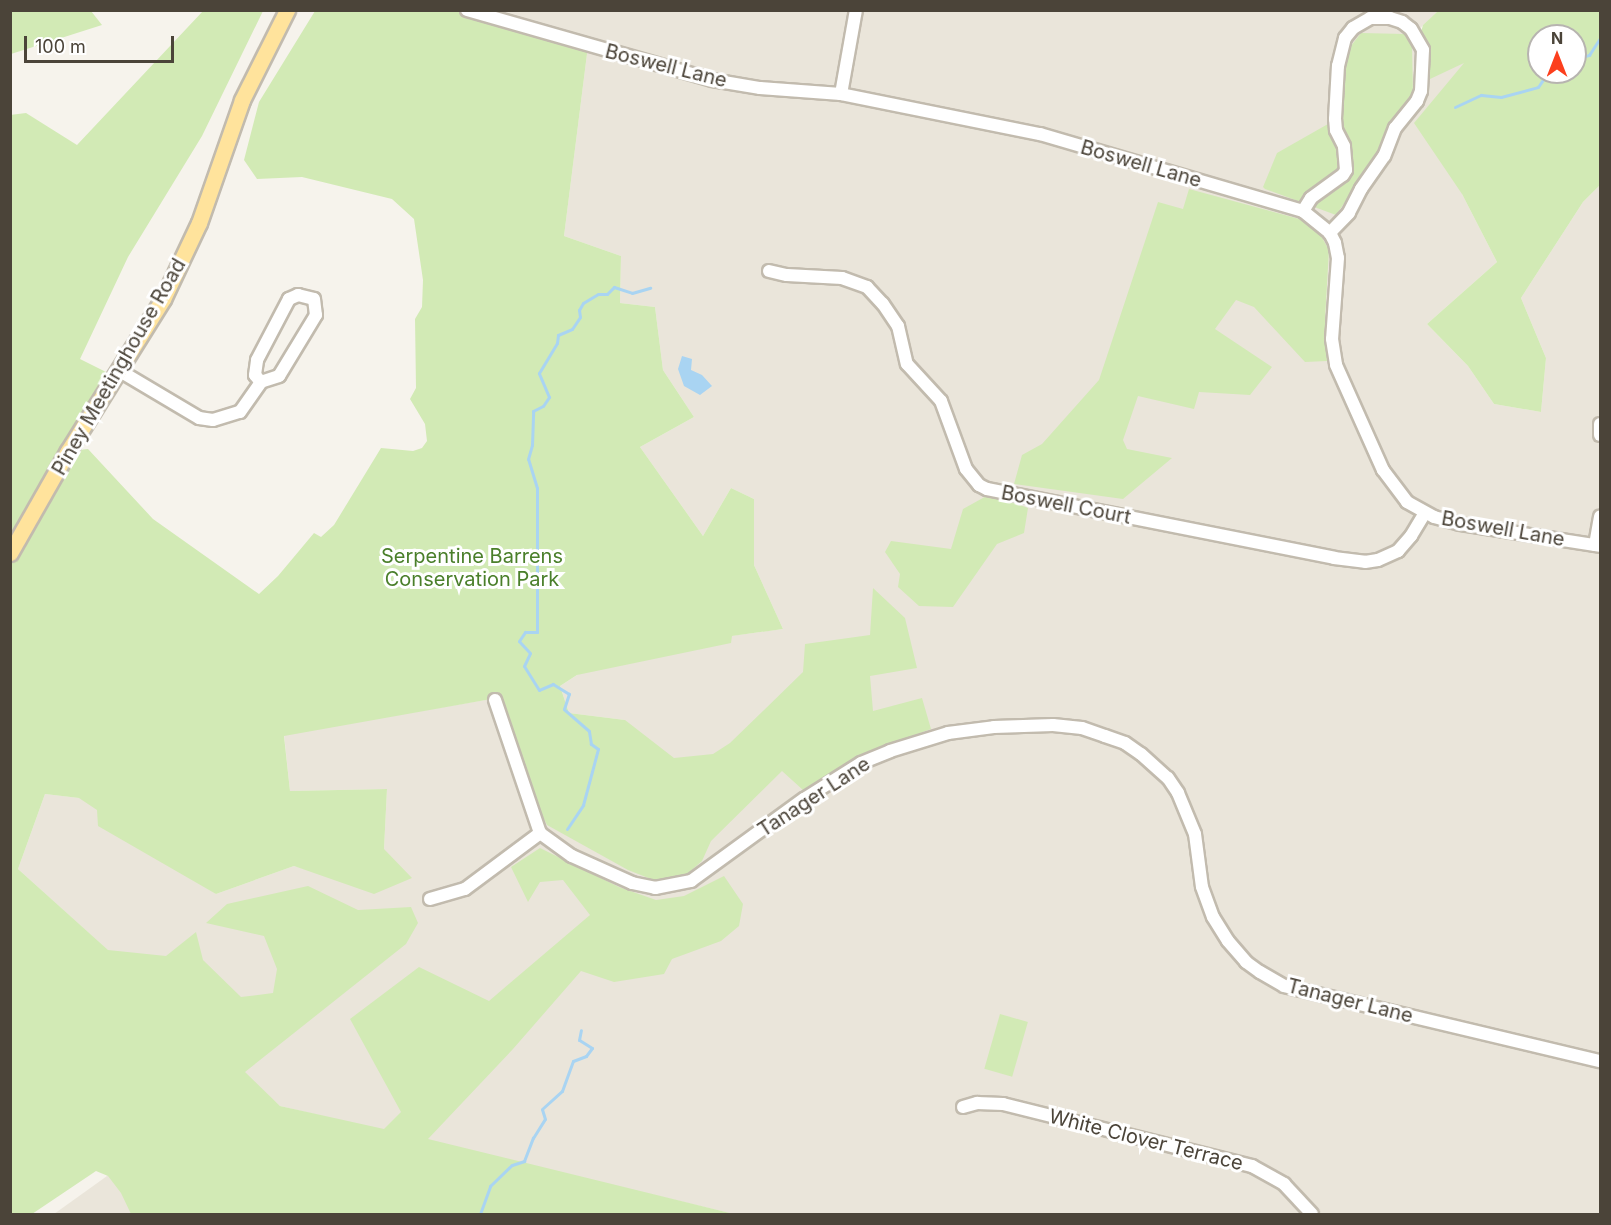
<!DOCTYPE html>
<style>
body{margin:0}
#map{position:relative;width:1611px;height:1225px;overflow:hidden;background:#f6f3ec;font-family:Inter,sans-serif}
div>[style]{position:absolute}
.residential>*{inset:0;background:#eae5da}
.green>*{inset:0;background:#d2eab5;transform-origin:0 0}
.water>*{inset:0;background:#a9d4f2}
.stream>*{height:3px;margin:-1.5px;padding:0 1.5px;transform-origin:1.5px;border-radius:1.5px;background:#a9d4f2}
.roads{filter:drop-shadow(2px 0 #c2bbae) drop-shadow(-2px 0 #c2bbae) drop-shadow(0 2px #c2bbae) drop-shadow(0 -2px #c2bbae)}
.minor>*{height:12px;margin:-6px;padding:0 6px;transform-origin:6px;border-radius:6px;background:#fff}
.major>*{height:15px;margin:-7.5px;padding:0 7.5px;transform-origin:7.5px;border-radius:7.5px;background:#ffe39c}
span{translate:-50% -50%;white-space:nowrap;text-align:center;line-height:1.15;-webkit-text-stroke:6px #fff;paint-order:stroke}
.street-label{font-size:20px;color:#4b4439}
.park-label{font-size:20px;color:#4a7f2a}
.frame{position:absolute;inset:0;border:12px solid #4b4439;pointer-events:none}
.north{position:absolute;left:1527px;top:24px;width:60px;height:60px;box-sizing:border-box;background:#fff;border:2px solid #b7b4b0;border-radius:50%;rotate:0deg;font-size:16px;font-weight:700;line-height:24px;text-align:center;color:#4b4439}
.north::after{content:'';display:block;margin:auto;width:21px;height:27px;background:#fc3f1d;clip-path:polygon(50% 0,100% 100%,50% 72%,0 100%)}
.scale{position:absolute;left:24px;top:36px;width:150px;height:27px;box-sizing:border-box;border:3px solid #4b4439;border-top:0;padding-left:8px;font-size:18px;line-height:21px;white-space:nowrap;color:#4b4439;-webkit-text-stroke:4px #fff;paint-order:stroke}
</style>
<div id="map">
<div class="residential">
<i style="clip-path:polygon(467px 11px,1438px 11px,1416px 32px,1465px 62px,1462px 194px,1497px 262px,1427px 324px,1468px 366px,1494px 404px,1541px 412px,1546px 358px,1521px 298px,1583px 202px,1600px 185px,1600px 1214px,734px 1214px,280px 1106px,18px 869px,45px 794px,97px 800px,216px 894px,294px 866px,319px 873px,384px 849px,387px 789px,290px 791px,284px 734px,497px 698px,528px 787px,625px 720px,569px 713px,560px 686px,613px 652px,783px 629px,754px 565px,754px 499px,731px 488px,703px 536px,640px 447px,694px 417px,663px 370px,655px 307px,620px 303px,621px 256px,564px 236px,588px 46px)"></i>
<i style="clip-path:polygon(135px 1156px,288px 1214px,54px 1214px)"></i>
</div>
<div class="green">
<i style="clip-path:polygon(11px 10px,91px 11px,102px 25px,11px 54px)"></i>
<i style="clip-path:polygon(203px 11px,263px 11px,202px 136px,128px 257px,80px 359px,116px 377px,69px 451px,88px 449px,153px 519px,259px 594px,278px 576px,314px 533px,321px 537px,334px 525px,381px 448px,413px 451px,422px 448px,427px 441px,425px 424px,410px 399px,416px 388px,415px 319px,422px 307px,423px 280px,414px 219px,392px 199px,302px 177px,257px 179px,244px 160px,259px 102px,315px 11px,467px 11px,588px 46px,564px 236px,621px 256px,620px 303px,655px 307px,663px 370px,694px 417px,640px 447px,703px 536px,731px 488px,754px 499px,754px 565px,783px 629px,732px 636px,731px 643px,577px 675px,560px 686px,569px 713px,625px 720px,674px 758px,713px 754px,730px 743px,803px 672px,805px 644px,870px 635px,873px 588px,905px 618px,917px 668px,870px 676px,873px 711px,922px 698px,931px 729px,865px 753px,803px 790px,782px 771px,711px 841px,702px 861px,686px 875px,674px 880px,656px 881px,628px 870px,547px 825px,528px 787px,497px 698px,284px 736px,290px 791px,387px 789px,384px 849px,412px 878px,374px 894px,294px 866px,216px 894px,98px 826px,97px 810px,79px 798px,45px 794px,18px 869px,108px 950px,166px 956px,196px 932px,203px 960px,241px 997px,273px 993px,277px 969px,264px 936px,206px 923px,227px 904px,308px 886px,358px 910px,411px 907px,418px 923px,406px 944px,245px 1072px,280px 1106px,384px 1129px,401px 1112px,350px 1019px,419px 967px,489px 1001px,590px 915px,563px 880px,540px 882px,528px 902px,511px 867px,540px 848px,619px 887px,656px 900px,684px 896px,724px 876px,743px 904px,739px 926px,721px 941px,672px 959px,664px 974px,614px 982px,581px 971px,513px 1049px,428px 1139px,734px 1214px,131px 1214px,121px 1193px,108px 1176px,96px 1171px,32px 1214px,11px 1214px,10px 115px,26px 113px,77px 145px)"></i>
<i style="clip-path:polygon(evenodd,1438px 11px,1600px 11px,1600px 185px,1583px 202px,1521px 298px,1546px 358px,1541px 412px,1494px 404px,1468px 366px,1427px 324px,1497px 262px,1462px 194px,1414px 123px,1464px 63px,1430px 79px,1428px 45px,1421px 32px,1423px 25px,1438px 11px,1539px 36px,1575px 36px,1575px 72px,1539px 72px,1539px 36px)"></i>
<i style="clip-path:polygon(1361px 33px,1405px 34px,1412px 46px,1413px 94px,1393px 118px,1381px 150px,1336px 215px,1265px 189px,1263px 187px,1277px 153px,1342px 116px,1347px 51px)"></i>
<i style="clip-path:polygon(1189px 189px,1303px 220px,1320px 234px,1329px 250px,1325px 319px,1327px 361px,1305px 362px,1254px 307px,1236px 300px,1215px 329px,1272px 367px,1250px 395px,1199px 392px,1194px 409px,1138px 396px,1123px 440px,1127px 449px,1172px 458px,1123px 499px,1014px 484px,1022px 455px,1042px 444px,1099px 380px,1158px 202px,1183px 209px)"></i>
<i style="clip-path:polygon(990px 494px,1028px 508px,1024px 533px,997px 544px,953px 607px,919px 606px,898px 587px,900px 574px,885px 552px,891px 541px,951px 549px,963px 509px)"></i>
<i style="left:1000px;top:1014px;width:29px;height:57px;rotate:16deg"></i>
</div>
<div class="water">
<i style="clip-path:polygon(682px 356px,692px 359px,691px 370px,702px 375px,712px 386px,700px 395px,684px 386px,678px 369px)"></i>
</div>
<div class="stream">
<i style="left:1575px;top:59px;width:15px;rotate:-16deg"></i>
<i style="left:1589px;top:55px;width:20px;rotate:-57deg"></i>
<i style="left:1455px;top:107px;width:29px;rotate:-25deg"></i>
<i style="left:1481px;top:95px;width:20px;rotate:6deg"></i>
<i style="left:1501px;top:97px;width:38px;rotate:-15deg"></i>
<i style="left:1538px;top:87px;width:18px;rotate:-56deg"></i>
<i style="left:567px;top:829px;width:29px;rotate:-56deg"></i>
<i style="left:583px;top:805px;width:58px;rotate:-75deg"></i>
<i style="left:598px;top:749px;width:9px;rotate:-144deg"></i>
<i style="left:591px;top:744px;width:13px;rotate:-99deg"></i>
<i style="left:589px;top:731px;width:33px;rotate:-139deg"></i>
<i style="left:564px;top:709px;width:16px;rotate:-72deg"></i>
<i style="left:569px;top:694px;width:19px;rotate:-148deg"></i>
<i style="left:553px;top:684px;width:15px;rotate:157deg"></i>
<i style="left:539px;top:690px;width:28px;rotate:-122deg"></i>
<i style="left:524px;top:666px;width:14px;rotate:-65deg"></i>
<i style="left:530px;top:653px;width:16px;rotate:-133deg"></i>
<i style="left:519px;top:641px;width:11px;rotate:-56deg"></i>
<i style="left:525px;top:632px;width:12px"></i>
<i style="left:537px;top:632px;width:144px;rotate:-90deg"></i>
<i style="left:537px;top:488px;width:30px;rotate:-107deg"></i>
<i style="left:528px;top:459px;width:15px;rotate:-74deg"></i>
<i style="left:532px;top:445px;width:34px;rotate:-88deg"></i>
<i style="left:533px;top:411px;width:11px;rotate:-27deg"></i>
<i style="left:543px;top:406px;width:11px;rotate:-56deg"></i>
<i style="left:549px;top:397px;width:26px;rotate:-113deg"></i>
<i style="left:539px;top:373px;width:35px;rotate:-59deg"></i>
<i style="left:557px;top:343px;width:8px;rotate:-83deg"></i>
<i style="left:558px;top:335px;width:15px;rotate:-23deg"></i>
<i style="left:572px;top:329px;width:14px;rotate:-56deg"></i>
<i style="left:580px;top:317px;width:7px;rotate:-98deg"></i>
<i style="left:579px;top:310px;width:8px;rotate:-60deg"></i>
<i style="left:583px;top:303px;width:17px;rotate:-31deg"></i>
<i style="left:598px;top:294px;width:9px"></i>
<i style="left:607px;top:294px;width:10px;rotate:-45deg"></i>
<i style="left:614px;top:287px;width:19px;rotate:18deg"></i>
<i style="left:632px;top:293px;width:19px;rotate:-16deg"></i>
<i style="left:480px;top:1214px;width:30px;rotate:-70deg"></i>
<i style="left:490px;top:1186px;width:30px;rotate:-44deg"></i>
<i style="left:512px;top:1165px;width:13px;rotate:-18deg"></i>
<i style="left:524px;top:1161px;width:25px;rotate:-69deg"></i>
<i style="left:533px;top:1138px;width:22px;rotate:-58deg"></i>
<i style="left:545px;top:1119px;width:10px;rotate:-107deg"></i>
<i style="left:542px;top:1109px;width:27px;rotate:-42deg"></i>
<i style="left:562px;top:1091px;width:32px;rotate:-70deg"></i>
<i style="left:573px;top:1061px;width:14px;rotate:-21deg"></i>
<i style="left:586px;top:1056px;width:10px;rotate:-53deg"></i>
<i style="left:592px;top:1048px;width:15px;rotate:-148deg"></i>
<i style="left:579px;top:1040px;width:10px;rotate:-79deg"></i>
</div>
<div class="roads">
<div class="minor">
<i style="left:467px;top:10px;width:255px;rotate:15.9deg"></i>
<i style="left:712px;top:80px;width:49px;rotate:9.5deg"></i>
<i style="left:760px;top:88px;width:81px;rotate:4.2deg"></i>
<i style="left:841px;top:94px;width:203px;rotate:11.4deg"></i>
<i style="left:1040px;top:134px;width:274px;rotate:16.3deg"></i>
<i style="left:1303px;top:211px;width:35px;rotate:39deg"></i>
<i style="left:1330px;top:233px;width:11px;rotate:63deg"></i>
<i style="left:1335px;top:243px;width:15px;rotate:79deg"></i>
<i style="left:1338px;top:258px;width:81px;rotate:94.2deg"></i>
<i style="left:1332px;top:339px;width:26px;rotate:81deg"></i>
<i style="left:1336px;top:365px;width:115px;rotate:65.9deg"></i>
<i style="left:1383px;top:470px;width:40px;rotate:53deg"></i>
<i style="left:1407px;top:502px;width:31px;rotate:29deg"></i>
<i style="left:1434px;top:517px;width:27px;rotate:15deg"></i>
<i style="left:1460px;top:524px;width:142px;rotate:8.9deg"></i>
<i style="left:841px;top:94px;width:85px;rotate:-79.9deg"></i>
<i style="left:1303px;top:211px;width:15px;rotate:-58deg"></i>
<i style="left:1311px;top:198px;width:39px;rotate:-36deg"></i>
<i style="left:1343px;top:175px;width:6px;rotate:-59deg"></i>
<i style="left:1346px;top:170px;width:24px;rotate:-95deg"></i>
<i style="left:1344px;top:146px;width:18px;rotate:-117deg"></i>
<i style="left:1336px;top:130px;width:11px;rotate:-95deg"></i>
<i style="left:1335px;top:119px;width:53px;rotate:-86.8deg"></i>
<i style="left:1338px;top:66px;width:29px;rotate:-76deg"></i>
<i style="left:1345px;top:38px;width:13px;rotate:-51deg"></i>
<i style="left:1353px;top:28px;width:20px;rotate:-30deg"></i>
<i style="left:1370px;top:18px;width:20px"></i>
<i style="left:1390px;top:18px;width:13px;rotate:18deg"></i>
<i style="left:1402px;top:22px;width:11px;rotate:38deg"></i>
<i style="left:1411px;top:29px;width:24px;rotate:60deg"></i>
<i style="left:1423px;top:50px;width:41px;rotate:92.8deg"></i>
<i style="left:1421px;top:91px;width:11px;rotate:112deg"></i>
<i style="left:1417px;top:101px;width:35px;rotate:129deg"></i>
<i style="left:1395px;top:128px;width:30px;rotate:111deg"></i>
<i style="left:1384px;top:156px;width:40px;rotate:124.9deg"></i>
<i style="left:1361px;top:189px;width:27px;rotate:117deg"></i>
<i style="left:1349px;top:213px;width:28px;rotate:134deg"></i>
<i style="left:769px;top:271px;width:18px;rotate:13deg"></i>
<i style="left:787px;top:275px;width:55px;rotate:3.1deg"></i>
<i style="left:842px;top:278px;width:27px;rotate:20deg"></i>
<i style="left:867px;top:287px;width:23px;rotate:47deg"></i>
<i style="left:883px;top:304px;width:27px;rotate:56deg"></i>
<i style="left:898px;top:326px;width:39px;rotate:77deg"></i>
<i style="left:907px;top:364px;width:50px;rotate:47.4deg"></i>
<i style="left:941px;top:401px;width:72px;rotate:69.8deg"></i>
<i style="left:966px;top:469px;width:21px;rotate:51deg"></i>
<i style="left:979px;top:485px;width:9px;rotate:27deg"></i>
<i style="left:987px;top:489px;width:354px;rotate:11.2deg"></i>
<i style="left:1334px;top:558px;width:31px;rotate:7deg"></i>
<i style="left:1365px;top:562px;width:13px;rotate:-9deg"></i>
<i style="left:1378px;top:560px;width:22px;rotate:-24deg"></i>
<i style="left:1398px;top:551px;width:20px;rotate:-49deg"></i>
<i style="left:1411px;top:536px;width:27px;rotate:-59deg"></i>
<i style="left:298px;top:295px;width:16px;rotate:14deg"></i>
<i style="left:314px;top:299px;width:16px;rotate:83deg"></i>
<i style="left:316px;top:315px;width:71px;rotate:121.2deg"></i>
<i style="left:279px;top:376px;width:19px;rotate:162deg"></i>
<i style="left:261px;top:382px;width:9px;rotate:-131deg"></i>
<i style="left:255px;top:375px;width:15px;rotate:-82deg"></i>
<i style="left:257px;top:360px;width:69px;rotate:-62.3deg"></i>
<i style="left:289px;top:299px;width:10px;rotate:-24deg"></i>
<i style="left:120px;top:371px;width:92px;rotate:30.7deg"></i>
<i style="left:199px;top:418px;width:14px;rotate:8deg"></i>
<i style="left:213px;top:420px;width:28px;rotate:-17deg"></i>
<i style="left:240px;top:412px;width:37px;rotate:-55deg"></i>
<i style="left:1600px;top:424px;width:11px;rotate:90deg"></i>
<i style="left:1595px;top:545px;width:29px;rotate:-80deg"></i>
<i style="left:495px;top:700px;width:140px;rotate:71.3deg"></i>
<i style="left:540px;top:833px;width:39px;rotate:36deg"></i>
<i style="left:572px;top:856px;width:66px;rotate:24.2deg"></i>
<i style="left:632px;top:883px;width:24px;rotate:12deg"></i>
<i style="left:655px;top:888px;width:37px;rotate:-11deg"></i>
<i style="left:691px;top:881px;width:140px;rotate:-36deg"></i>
<i style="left:804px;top:799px;width:67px;rotate:-32.3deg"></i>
<i style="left:861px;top:763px;width:31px;rotate:-22deg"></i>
<i style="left:890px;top:751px;width:61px;rotate:-17.2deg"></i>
<i style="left:948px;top:733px;width:46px;rotate:-7.4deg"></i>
<i style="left:994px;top:727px;width:59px;rotate:-1.9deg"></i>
<i style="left:1053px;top:725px;width:29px;rotate:6deg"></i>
<i style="left:1082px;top:728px;width:24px;rotate:19deg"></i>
<i style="left:1105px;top:736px;width:21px;rotate:19deg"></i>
<i style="left:1125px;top:743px;width:19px;rotate:35deg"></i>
<i style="left:1141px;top:754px;width:36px;rotate:42deg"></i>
<i style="left:1168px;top:778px;width:18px;rotate:56deg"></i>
<i style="left:1178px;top:793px;width:44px;rotate:67.5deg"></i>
<i style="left:1195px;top:834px;width:53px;rotate:82.5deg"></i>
<i style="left:1202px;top:887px;width:32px;rotate:70deg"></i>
<i style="left:1213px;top:917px;width:28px;rotate:58deg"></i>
<i style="left:1228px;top:941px;width:28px;rotate:49deg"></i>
<i style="left:1246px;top:962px;width:17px;rotate:36deg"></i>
<i style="left:1260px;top:972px;width:28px;rotate:30deg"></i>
<i style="left:1284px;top:986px;width:325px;rotate:13.4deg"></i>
<i style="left:430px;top:899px;width:36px;rotate:-16deg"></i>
<i style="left:465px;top:889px;width:94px;rotate:-36.7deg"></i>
<i style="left:963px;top:1107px;width:15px;rotate:-16deg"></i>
<i style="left:977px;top:1103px;width:26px;rotate:2deg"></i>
<i style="left:1003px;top:1104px;width:257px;rotate:14deg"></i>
<i style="left:1252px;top:1166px;width:37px;rotate:29deg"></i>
<i style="left:1284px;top:1184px;width:41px;rotate:47deg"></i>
</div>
<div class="major">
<i style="left:10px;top:553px;width:117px;rotate:-60.4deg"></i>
<i style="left:68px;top:451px;width:179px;rotate:-58deg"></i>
<i style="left:163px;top:299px;width:84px;rotate:-64.7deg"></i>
<i style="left:199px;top:223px;width:130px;rotate:-70.7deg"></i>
<i style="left:242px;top:100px;width:101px;rotate:-63.4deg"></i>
</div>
</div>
<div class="street-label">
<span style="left:666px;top:66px;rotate:14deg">Boswell Lane</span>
<span style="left:1141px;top:164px;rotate:16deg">Boswell Lane</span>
<span style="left:119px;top:367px;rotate:-60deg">Piney Meetinghouse Road</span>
<span style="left:1066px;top:505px;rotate:11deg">Boswell Court</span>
<span style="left:1503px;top:529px;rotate:10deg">Boswell Lane</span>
<span style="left:814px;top:797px;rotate:-33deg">Tanager Lane</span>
<span style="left:1350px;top:1001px;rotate:14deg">Tanager Lane</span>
<span style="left:1146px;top:1140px;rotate:14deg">White Clover Terrace</span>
</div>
<div class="park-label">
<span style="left:472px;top:568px">Serpentine Barrens<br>Conservation Park</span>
</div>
<div class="frame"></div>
<div class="north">N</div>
<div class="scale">100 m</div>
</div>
